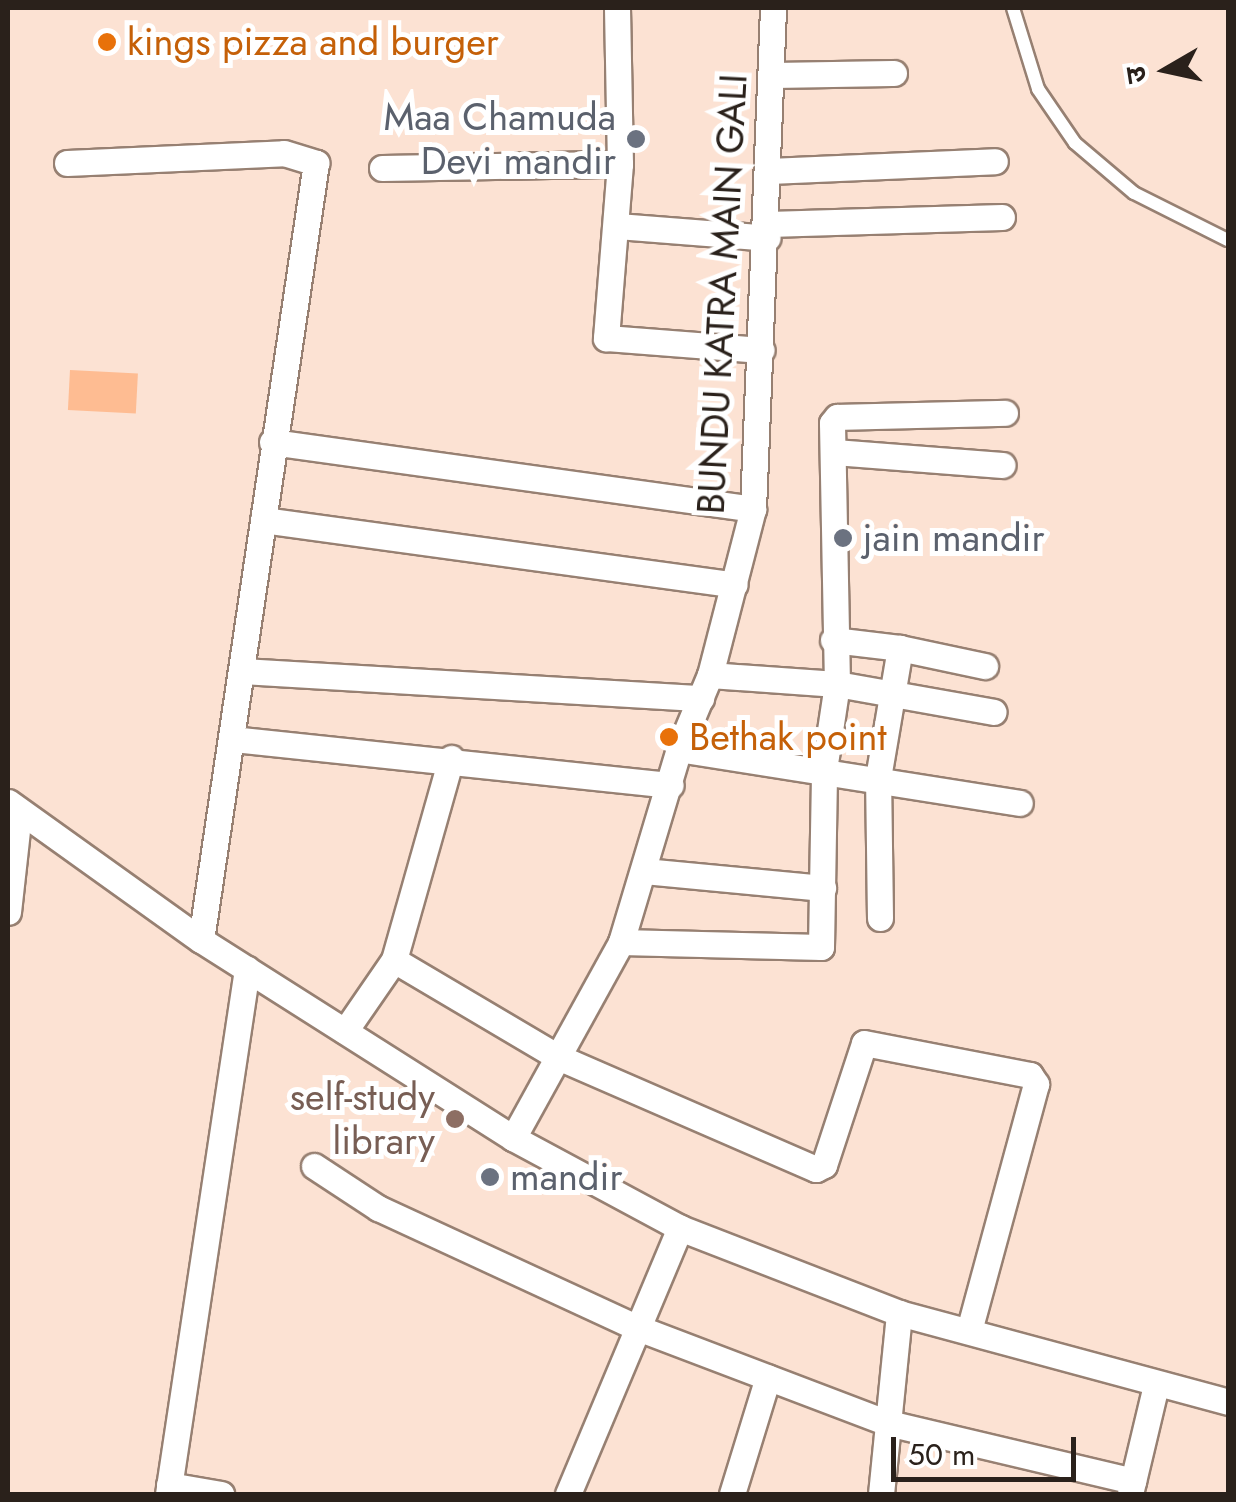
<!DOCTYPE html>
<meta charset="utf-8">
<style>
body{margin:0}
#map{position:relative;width:1236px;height:1502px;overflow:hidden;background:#fce2d3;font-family:Jost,"Noto Sans Devanagari",sans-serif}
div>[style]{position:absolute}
.building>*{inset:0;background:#febc92;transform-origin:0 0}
.roads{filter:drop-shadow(2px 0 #978072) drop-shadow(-2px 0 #978072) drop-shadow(0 2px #978072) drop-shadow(0 -2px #978072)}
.service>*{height:12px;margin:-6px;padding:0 6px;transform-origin:6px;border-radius:6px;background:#fff}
.minor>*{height:25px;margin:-12.5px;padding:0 12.5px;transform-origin:12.5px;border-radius:12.5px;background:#fff}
.dots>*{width:28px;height:28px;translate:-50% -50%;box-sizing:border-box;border:5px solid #fff;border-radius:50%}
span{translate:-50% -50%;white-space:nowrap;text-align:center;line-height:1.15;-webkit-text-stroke:10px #fff;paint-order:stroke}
.food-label{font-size:38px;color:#c56008}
.left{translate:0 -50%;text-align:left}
.worship-label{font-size:38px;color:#5b616d}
.right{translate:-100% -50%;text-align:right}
.street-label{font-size:38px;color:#2a211b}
.education-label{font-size:38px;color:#785e54}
.frame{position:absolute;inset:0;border:10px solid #2a211b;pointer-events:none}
.north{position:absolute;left:1116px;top:20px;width:100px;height:100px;-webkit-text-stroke:8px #fff;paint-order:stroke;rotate:261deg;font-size:28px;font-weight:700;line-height:40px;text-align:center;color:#2a211b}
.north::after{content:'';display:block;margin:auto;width:35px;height:45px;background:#2a211b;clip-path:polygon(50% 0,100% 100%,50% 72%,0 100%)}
.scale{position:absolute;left:891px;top:1437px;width:185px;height:45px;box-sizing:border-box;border:5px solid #2a211b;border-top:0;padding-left:12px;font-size:30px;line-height:35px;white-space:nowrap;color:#2a211b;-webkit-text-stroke:8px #fff;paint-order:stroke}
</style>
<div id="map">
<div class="building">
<i style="left:70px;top:370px;width:68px;height:40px;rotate:3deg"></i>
</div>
<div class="roads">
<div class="service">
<i style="left:1013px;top:8px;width:85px;rotate:72.8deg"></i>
<i style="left:1038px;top:89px;width:65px;rotate:55.6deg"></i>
<i style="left:1075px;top:143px;width:77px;rotate:40.3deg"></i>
<i style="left:1134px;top:193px;width:105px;rotate:26.6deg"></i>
</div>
<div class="minor">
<i style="left:617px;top:8px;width:156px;rotate:88.9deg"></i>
<i style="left:620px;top:164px;width:175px;rotate:94.6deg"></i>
<i style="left:606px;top:338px;width:156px;rotate:4.4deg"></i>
<i style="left:771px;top:75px;width:123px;rotate:-0.9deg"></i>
<i style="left:67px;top:163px;width:217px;rotate:-2.6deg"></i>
<i style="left:284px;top:153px;width:34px;rotate:17deg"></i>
<i style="left:316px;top:163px;width:785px;rotate:98.42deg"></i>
<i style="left:382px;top:168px;width:238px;rotate:-1deg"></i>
<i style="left:769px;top:171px;width:226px;rotate:-2.5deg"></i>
<i style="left:768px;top:224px;width:234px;rotate:-1.7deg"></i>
<i style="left:617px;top:226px;width:151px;rotate:4.5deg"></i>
<i style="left:272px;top:442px;width:486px;rotate:7.9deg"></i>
<i style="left:834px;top:452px;width:169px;rotate:4.4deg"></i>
<i style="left:263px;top:520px;width:476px;rotate:7.8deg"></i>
<i style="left:833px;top:640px;width:67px;rotate:6.8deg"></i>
<i style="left:242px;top:671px;width:460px;rotate:3.4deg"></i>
<i style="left:710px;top:675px;width:127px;rotate:4.1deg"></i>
<i style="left:837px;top:684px;width:159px;rotate:10.1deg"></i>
<i style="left:232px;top:739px;width:441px;rotate:6deg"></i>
<i style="left:679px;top:749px;width:345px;rotate:9deg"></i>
<i style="left:8px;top:802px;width:237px;rotate:35.6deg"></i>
<i style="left:201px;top:940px;width:370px;rotate:32.4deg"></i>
<i style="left:513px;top:1138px;width:190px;rotate:28.3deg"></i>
<i style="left:680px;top:1228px;width:235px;rotate:21.2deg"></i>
<i style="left:899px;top:1313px;width:341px;rotate:15.1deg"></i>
<i style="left:644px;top:871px;width:180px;rotate:5.4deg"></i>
<i style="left:8px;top:912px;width:101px;rotate:-83.7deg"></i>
<i style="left:880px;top:918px;width:140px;rotate:-90.8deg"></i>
<i style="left:878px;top:778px;width:132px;rotate:-80.4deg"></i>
<i style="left:900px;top:648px;width:87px;rotate:12deg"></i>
<i style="left:621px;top:942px;width:200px;rotate:1.4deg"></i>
<i style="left:821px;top:947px;width:177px;rotate:-89deg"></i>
<i style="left:824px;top:770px;width:87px;rotate:-81.4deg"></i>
<i style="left:837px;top:684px;width:261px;rotate:-91.1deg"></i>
<i style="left:832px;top:423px;width:8px;rotate:-50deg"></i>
<i style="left:837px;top:417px;width:168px;rotate:-1.4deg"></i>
<i style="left:394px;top:960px;width:191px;rotate:30.6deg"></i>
<i style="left:558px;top:1057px;width:281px;rotate:23.5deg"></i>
<i style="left:816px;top:1169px;width:9px;rotate:-27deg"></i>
<i style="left:824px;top:1165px;width:128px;rotate:-71.8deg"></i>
<i style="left:864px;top:1043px;width:169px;rotate:10.9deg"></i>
<i style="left:1030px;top:1075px;width:11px;rotate:56deg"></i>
<i style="left:1036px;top:1084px;width:256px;rotate:105.2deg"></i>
<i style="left:345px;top:1031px;width:86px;rotate:-55.4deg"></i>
<i style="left:394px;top:960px;width:210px;rotate:-74.2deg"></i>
<i style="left:513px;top:1138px;width:224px;rotate:-61.1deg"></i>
<i style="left:621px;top:942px;width:202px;rotate:-73.3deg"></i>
<i style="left:679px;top:749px;width:80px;rotate:-67.3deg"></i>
<i style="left:710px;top:675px;width:171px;rotate:-75.5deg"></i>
<i style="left:753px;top:509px;width:501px;rotate:-87.71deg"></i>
<i style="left:314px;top:1166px;width:77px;rotate:33.3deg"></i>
<i style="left:378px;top:1208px;width:286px;rotate:24.8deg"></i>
<i style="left:638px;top:1328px;width:267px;rotate:20.8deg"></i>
<i style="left:888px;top:1423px;width:252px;rotate:13.3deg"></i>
<i style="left:169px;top:1485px;width:53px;rotate:9.8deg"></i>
<i style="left:168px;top:1494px;width:531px;rotate:-81.44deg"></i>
<i style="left:568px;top:1494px;width:289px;rotate:-67.2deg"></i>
<i style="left:732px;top:1494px;width:122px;rotate:-72.9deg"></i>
<i style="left:881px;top:1494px;width:182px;rotate:-84.3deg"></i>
<i style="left:1130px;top:1494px;width:112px;rotate:-76.6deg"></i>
</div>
</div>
<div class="dots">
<i style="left:107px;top:42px;background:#e8710a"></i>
<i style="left:636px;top:139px;background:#6b7280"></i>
<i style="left:843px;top:538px;background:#6b7280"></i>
<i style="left:669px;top:737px;background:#e8710a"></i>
<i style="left:455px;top:1119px;background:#8d6e63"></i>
<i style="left:490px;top:1177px;background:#6b7280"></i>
</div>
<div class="food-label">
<span class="left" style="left:127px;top:42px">kings pizza and burger</span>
<span class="left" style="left:689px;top:737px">Bethak point</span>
</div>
<div class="worship-label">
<span class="right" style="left:616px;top:139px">Maa Chamuda<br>Devi mandir</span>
<span class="left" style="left:863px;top:538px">jain mandir</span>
<span class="left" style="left:510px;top:1177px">mandir</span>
</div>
<div class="street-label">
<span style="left:722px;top:294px;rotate:-87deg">BUNDU KATRA MAIN GALI</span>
</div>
<div class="education-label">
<span class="right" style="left:435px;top:1119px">self-study<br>library</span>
</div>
<div class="frame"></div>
<div class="north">उ</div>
<div class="scale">50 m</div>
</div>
